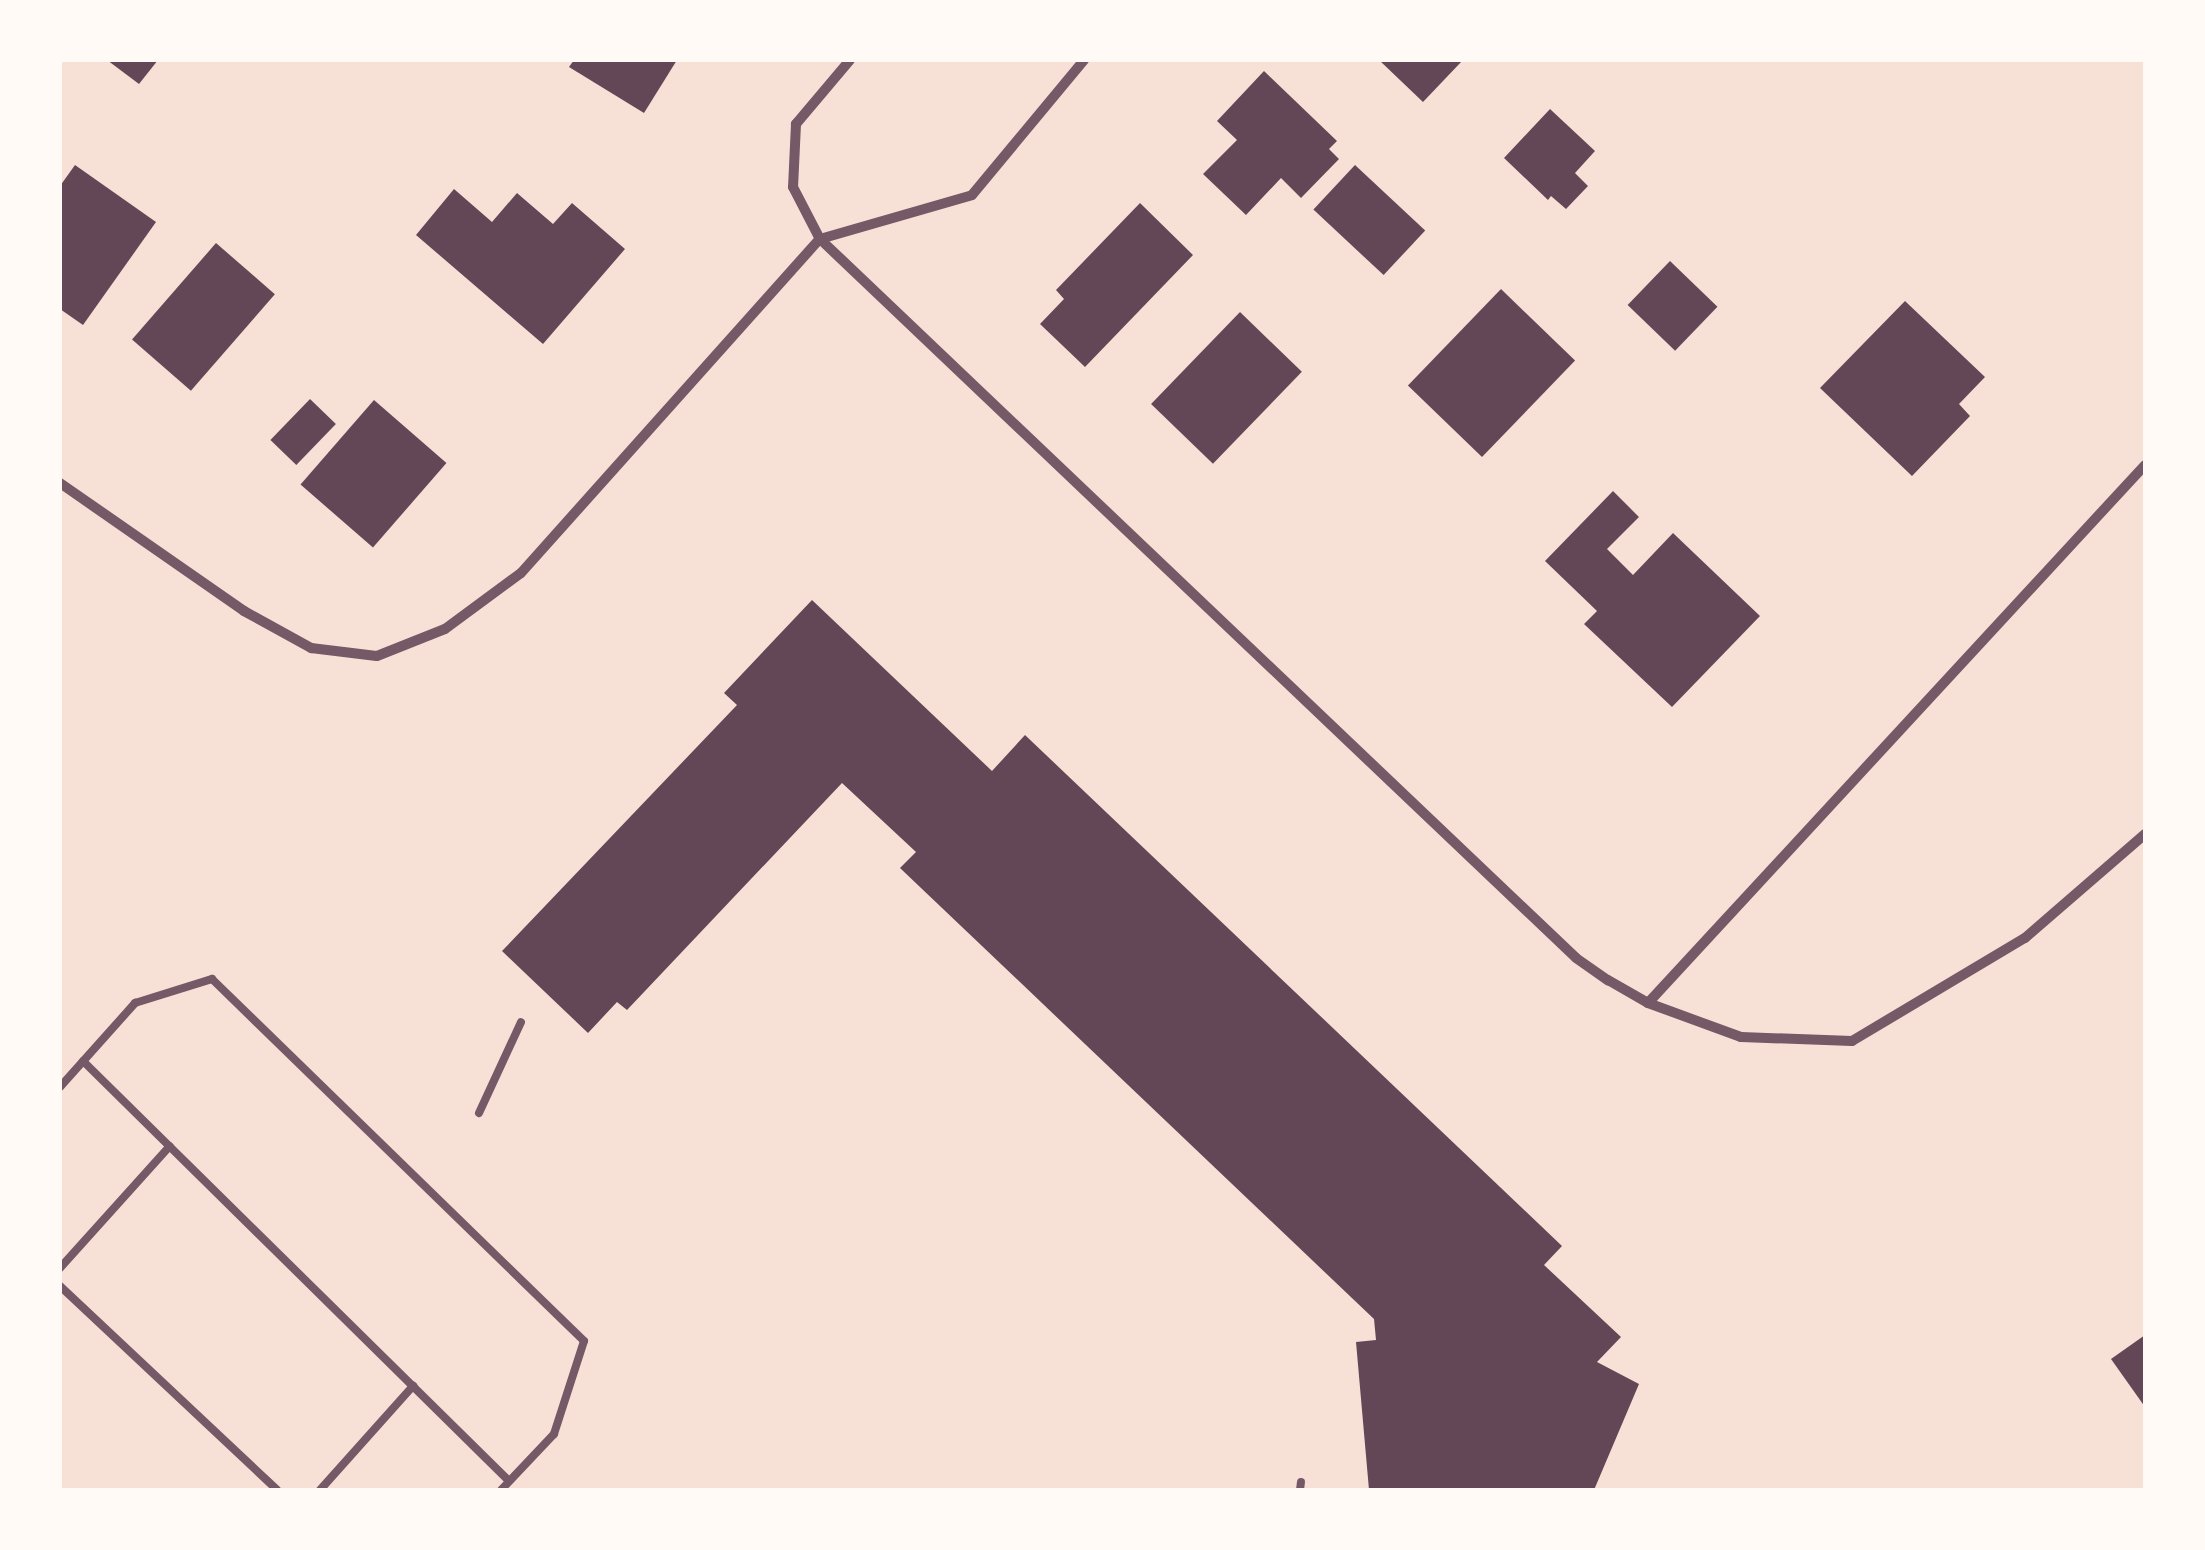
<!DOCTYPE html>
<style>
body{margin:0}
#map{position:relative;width:2205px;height:1550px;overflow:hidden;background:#f7e1d7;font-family:Mulish,sans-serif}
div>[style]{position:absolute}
.building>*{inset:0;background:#644757;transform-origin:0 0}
.service>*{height:8px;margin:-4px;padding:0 4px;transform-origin:4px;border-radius:4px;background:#755966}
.minor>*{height:10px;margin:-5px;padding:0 5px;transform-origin:5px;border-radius:5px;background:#755966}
span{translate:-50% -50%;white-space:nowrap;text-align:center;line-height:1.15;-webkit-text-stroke:10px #fffaf5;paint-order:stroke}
.frame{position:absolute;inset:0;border:62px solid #fffaf5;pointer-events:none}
</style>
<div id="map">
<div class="building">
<i style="clip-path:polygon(107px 60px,158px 60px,139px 84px)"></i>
<i style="clip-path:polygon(574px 60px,677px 60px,644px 113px,569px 67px)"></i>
<i style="clip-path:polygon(1379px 60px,1463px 60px,1423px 102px)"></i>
<i style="clip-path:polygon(1264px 71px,1337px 141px,1329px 149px,1339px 159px,1301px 198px,1281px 178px,1246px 215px,1203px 174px,1237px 140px,1217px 121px)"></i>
<i style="clip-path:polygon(1550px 109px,1595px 151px,1575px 173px,1588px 186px,1566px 209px,1551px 196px,1548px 200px,1504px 158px)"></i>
<i style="clip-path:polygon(75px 165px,156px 222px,83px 325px,60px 309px,60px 186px)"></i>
<i style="left:1355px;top:165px;width:96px;height:61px;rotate:43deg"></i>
<i style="clip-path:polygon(454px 189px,492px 222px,517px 193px,553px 224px,572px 203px,625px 249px,543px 344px,416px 235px)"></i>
<i style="clip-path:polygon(1140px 203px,1193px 255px,1085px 367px,1040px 324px,1064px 299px,1056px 290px)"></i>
<i style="left:216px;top:243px;width:78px;height:128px;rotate:41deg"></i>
<i style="left:1670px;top:261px;width:66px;height:61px;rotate:44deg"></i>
<i style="left:1501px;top:289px;width:103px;height:134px;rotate:44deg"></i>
<i style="clip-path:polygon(1905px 301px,1985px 377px,1959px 404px,1970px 416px,1912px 476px,1820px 388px)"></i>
<i style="left:1240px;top:312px;width:86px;height:128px;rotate:44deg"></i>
<i style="left:310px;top:399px;width:36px;height:57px;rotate:44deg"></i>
<i style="left:374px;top:400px;width:96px;height:112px;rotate:41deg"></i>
<i style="clip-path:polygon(1613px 491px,1639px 517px,1607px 549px,1633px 575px,1673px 533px,1760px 616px,1672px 707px,1584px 624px,1597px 611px,1545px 561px)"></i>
<i style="clip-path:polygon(812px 600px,992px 771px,1025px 735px,1562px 1246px,1544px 1265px,1621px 1337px,1597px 1362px,1639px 1384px,1594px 1490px,1369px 1490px,1356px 1342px,1376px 1340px,1374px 1319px,900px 868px,916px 852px,842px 783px,627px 1010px,617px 1002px,588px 1033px,502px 951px,737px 705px,724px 693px)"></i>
<i style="clip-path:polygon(2145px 1335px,2145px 1407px,2111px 1359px)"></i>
</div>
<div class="service">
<i style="left:83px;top:1061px;width:598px;rotate:44.59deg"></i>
<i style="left:60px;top:1087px;width:113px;rotate:-48.2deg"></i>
<i style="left:135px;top:1003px;width:81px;rotate:-17.3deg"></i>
<i style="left:212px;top:979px;width:519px;rotate:44.22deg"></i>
<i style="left:584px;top:1341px;width:98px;rotate:107.9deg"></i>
<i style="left:554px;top:1434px;width:77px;rotate:133.4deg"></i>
<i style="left:479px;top:1113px;width:100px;rotate:-65.2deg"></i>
<i style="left:60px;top:1268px;width:164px;rotate:-48deg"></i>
<i style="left:60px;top:1286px;width:298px;rotate:43.2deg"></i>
<i style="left:320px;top:1490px;width:140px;rotate:-48.2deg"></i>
<i style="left:1300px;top:1490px;width:8px;rotate:-83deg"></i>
</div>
<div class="minor">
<i style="left:850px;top:60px;width:84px;rotate:130.2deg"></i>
<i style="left:796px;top:124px;width:63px;rotate:92.7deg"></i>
<i style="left:793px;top:187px;width:59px;rotate:62.6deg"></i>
<i style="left:820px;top:239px;width:1043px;rotate:43.56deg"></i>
<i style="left:1576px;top:958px;width:39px;rotate:35deg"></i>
<i style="left:1608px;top:980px;width:46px;rotate:29.9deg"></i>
<i style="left:1648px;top:1003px;width:99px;rotate:20.1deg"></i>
<i style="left:1741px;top:1037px;width:111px;rotate:2.1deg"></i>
<i style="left:1852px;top:1041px;width:201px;rotate:-30.8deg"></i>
<i style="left:2025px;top:938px;width:159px;rotate:-40.9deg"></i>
<i style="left:820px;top:239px;width:158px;rotate:-16.1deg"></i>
<i style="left:972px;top:195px;width:175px;rotate:-50.3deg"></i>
<i style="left:60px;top:483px;width:224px;rotate:34.8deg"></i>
<i style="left:244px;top:611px;width:77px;rotate:28.9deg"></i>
<i style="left:311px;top:648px;width:66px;rotate:6.9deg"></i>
<i style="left:377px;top:656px;width:73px;rotate:-21.7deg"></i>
<i style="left:445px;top:629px;width:94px;rotate:-36.4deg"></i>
<i style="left:521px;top:573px;width:448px;rotate:-48.2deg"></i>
<i style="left:1648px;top:1003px;width:732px;rotate:-47.27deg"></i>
</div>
<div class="frame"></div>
</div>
